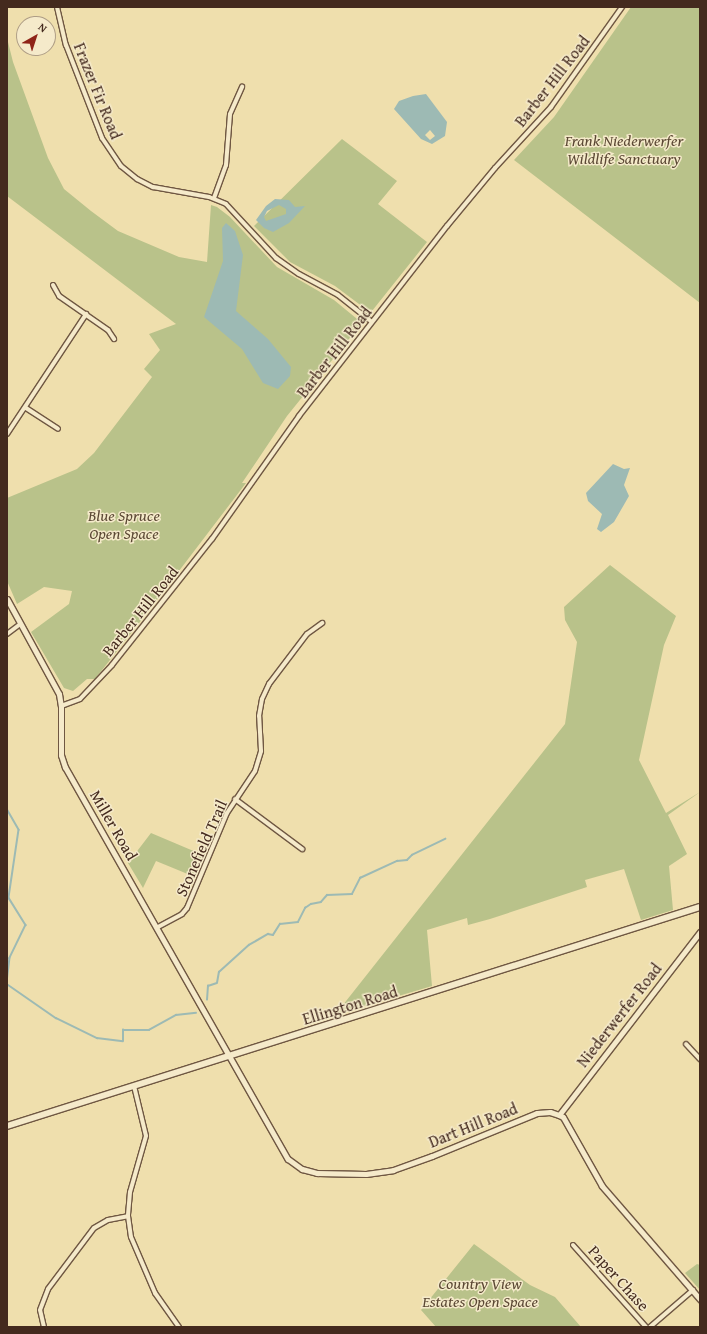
<!DOCTYPE html>
<style>
body{margin:0}
#map{position:relative;width:707px;height:1334px;overflow:hidden;background:#efdfad;font-family:"Gentium Book Plus",serif}
div>[style]{position:absolute}
.green>*{inset:0;background:#b9c28a}
.water>*{inset:0;background:#9dbab4}
.stream>*{height:1.5px;margin:-0.75px;padding:0 0.75px;transform-origin:0.75px;border-radius:0.75px;background:#9dbab4}
.roads{filter:drop-shadow(1px 0 #6f5742) drop-shadow(-1px 0 #6f5742) drop-shadow(0 1px #6f5742) drop-shadow(0 -1px #6f5742)}
.minor>*{height:4px;margin:-2px;padding:0 2px;transform-origin:2px;border-radius:2px;background:#f5eaca}
.tertiary>*{height:5px;margin:-2.5px;padding:0 2.5px;transform-origin:2.5px;border-radius:2.5px;background:#f5eaca}
.secondary>*{height:6px;margin:-3px;padding:0 3px;transform-origin:3px;border-radius:3px;background:#f5eaca}
span{translate:-50% -50%;white-space:nowrap;text-align:center;line-height:1.15;-webkit-text-stroke:3px #f5eaca;paint-order:stroke}
.street-label{font-size:16px;color:#442a1e}
.park-label{font-size:16px;color:#5b4834;font-style:italic}
.frame{position:absolute;inset:0;border:8px solid #442a1e;pointer-events:none}
.north{position:absolute;left:16px;top:16px;width:40px;height:40px;box-sizing:border-box;background:#f5eaca;border:1px solid #ae9d85;border-radius:50%;rotate:39deg;font-size:11px;font-weight:700;line-height:16px;text-align:center;color:#442a1e}
.north::after{content:'';display:block;margin:auto;width:14px;height:18px;background:#8f2418;clip-path:polygon(50% 0,100% 100%,50% 72%,0 100%)}
</style>
<div id="map">
<div class="green">
<i style="clip-path:polygon(631px 7px,700px 7px,700px 303px,514px 160px,554px 117px)"></i>
<i style="clip-path:polygon(7px 38px,13px 62px,48px 158px,64px 189px,91px 211px,118px 231px,179px 257px,207px 262px,211px 205px,217px 207px,230px 217px,277px 267px,334px 300px,362px 323px,287px 416px,242px 483px,246px 483px,150px 609px,95px 679px,87px 679px,73px 691px,64px 688px,31px 632px,69px 604px,72px 591px,44px 587px,17px 604px,7px 581px,7px 498px,77px 469px,94px 453px,152px 377px,144px 369px,160px 350px,149px 334px,176px 324px,7px 196px)"></i>
<i style="clip-path:polygon(342px 139px,397px 181px,378px 204px,427px 242px,372px 311px,367px 310px,335px 286px,290px 262px,254px 226px)"></i>
<i style="clip-path:polygon(610px 565px,676px 616px,664px 645px,639px 760px,666px 813px,700px 792px,668px 815px,687px 854px,669px 866px,673px 910px,641px 920px,624px 869px,585px 880px,587px 887px,490px 919px,468px 925px,467px 918px,427px 930px,432px 986px,335px 1015px,565px 724px,577px 642px,565px 620px,564px 607px)"></i>
<i style="clip-path:polygon(151px 833px,203px 855px,195px 877px,156px 861px,143px 888px,128px 863px)"></i>
<i style="clip-path:polygon(474px 1244px,530px 1285px,555px 1297px,581px 1327px,436px 1327px,421px 1310px)"></i>
<i style="clip-path:polygon(697px 1264px,700px 1265px,700px 1290px,685px 1273px)"></i>
</div>
<div class="water">
<i style="clip-path:polygon(evenodd,426px 94px,447px 122px,445px 136px,432px 144px,421px 139px,394px 109px,399px 101px,413px 96px,426px 94px,430px 130px,435px 136px,430px 140px,425px 135px,430px 130px)"></i>
<i style="clip-path:polygon(evenodd,275px 199px,289px 200px,295px 207px,305px 206px,289px 223px,273px 232px,264px 228px,256px 220px,266px 206px,275px 199px,279px 205px,286px 209px,286px 214px,266px 221px,264px 217px,267px 211px,279px 205px)"></i>
<i style="clip-path:polygon(226px 223px,235px 231px,243px 255px,236px 311px,268px 339px,291px 367px,290px 376px,278px 389px,263px 383px,242px 349px,204px 317px,223px 261px,222px 228px)"></i>
<i style="clip-path:polygon(613px 464px,624px 469px,630px 468px,624px 485px,629px 496px,614px 522px,601px 532px,597px 529px,602px 514px,588px 501px,586px 493px)"></i>
</div>
<div class="stream">
<i style="left:7px;top:809px;width:24px;rotate:60deg"></i>
<i style="left:19px;top:830px;width:69px;rotate:98.4deg"></i>
<i style="left:9px;top:898px;width:32px;rotate:58deg"></i>
<i style="left:26px;top:925px;width:37px;rotate:116deg"></i>
<i style="left:10px;top:958px;width:26px;rotate:97deg"></i>
<i style="left:7px;top:984px;width:60px;rotate:34.8deg"></i>
<i style="left:56px;top:1018px;width:46px;rotate:26deg"></i>
<i style="left:97px;top:1038px;width:26px;rotate:7deg"></i>
<i style="left:123px;top:1041px;width:11px;rotate:-90deg"></i>
<i style="left:123px;top:1030px;width:26px"></i>
<i style="left:149px;top:1030px;width:31px;rotate:-29deg"></i>
<i style="left:176px;top:1015px;width:20px;rotate:-6deg"></i>
<i style="left:207px;top:1000px;width:14px;rotate:-86deg"></i>
<i style="left:208px;top:986px;width:9px;rotate:-18deg"></i>
<i style="left:217px;top:983px;width:11px;rotate:-80deg"></i>
<i style="left:219px;top:972px;width:40px;rotate:-42deg"></i>
<i style="left:249px;top:945px;width:22px;rotate:-30deg"></i>
<i style="left:268px;top:934px;width:5px;rotate:11deg"></i>
<i style="left:273px;top:935px;width:13px;rotate:-58deg"></i>
<i style="left:280px;top:924px;width:18px;rotate:-6deg"></i>
<i style="left:298px;top:922px;width:16px;rotate:-63deg"></i>
<i style="left:305px;top:908px;width:7px;rotate:-34deg"></i>
<i style="left:311px;top:904px;width:10px;rotate:-11deg"></i>
<i style="left:321px;top:902px;width:9px;rotate:-49deg"></i>
<i style="left:327px;top:895px;width:25px;rotate:-2deg"></i>
<i style="left:352px;top:894px;width:18px;rotate:-63deg"></i>
<i style="left:360px;top:878px;width:41px;rotate:-24.7deg"></i>
<i style="left:397px;top:861px;width:10px;rotate:-6deg"></i>
<i style="left:407px;top:860px;width:7px;rotate:-45deg"></i>
<i style="left:412px;top:855px;width:37px;rotate:-26deg"></i>
</div>
<div class="roads">
<div class="minor">
<i style="left:57px;top:7px;width:39px;rotate:77deg"></i>
<i style="left:66px;top:45px;width:100px;rotate:68.8deg"></i>
<i style="left:102px;top:138px;width:34px;rotate:56deg"></i>
<i style="left:121px;top:166px;width:21px;rotate:39deg"></i>
<i style="left:137px;top:179px;width:18px;rotate:27deg"></i>
<i style="left:153px;top:187px;width:57px;rotate:10.1deg"></i>
<i style="left:209px;top:197px;width:18px;rotate:22deg"></i>
<i style="left:226px;top:204px;width:74px;rotate:47.2deg"></i>
<i style="left:276px;top:258px;width:28px;rotate:35deg"></i>
<i style="left:299px;top:274px;width:44px;rotate:28.3deg"></i>
<i style="left:338px;top:295px;width:43px;rotate:38.5deg"></i>
<i style="left:214px;top:198px;width:35px;rotate:-70deg"></i>
<i style="left:226px;top:165px;width:51px;rotate:-85.5deg"></i>
<i style="left:230px;top:114px;width:30px;rotate:-66deg"></i>
<i style="left:53px;top:285px;width:13px;rotate:61deg"></i>
<i style="left:59px;top:296px;width:60px;rotate:34.8deg"></i>
<i style="left:108px;top:330px;width:11px;rotate:56deg"></i>
<i style="left:26px;top:408px;width:38px;rotate:33deg"></i>
<i style="left:7px;top:434px;width:144px;rotate:-56.6deg"></i>
<i style="left:7px;top:634px;width:15px;rotate:-37deg"></i>
<i style="left:61px;top:706px;width:20px;rotate:-20deg"></i>
<i style="left:80px;top:699px;width:47px;rotate:-46.7deg"></i>
<i style="left:112px;top:665px;width:161px;rotate:-51.6deg"></i>
<i style="left:212px;top:539px;width:151px;rotate:-54.7deg"></i>
<i style="left:299px;top:416px;width:241px;rotate:-52.1deg"></i>
<i style="left:447px;top:226px;width:75px;rotate:-50.4deg"></i>
<i style="left:495px;top:168px;width:83px;rotate:-47.4deg"></i>
<i style="left:551px;top:107px;width:123px;rotate:-54.6deg"></i>
<i style="left:235px;top:799px;width:84px;rotate:36.7deg"></i>
<i style="left:158px;top:927px;width:27px;rotate:-28deg"></i>
<i style="left:182px;top:914px;width:8px;rotate:-50deg"></i>
<i style="left:187px;top:908px;width:103px;rotate:-67.2deg"></i>
<i style="left:227px;top:813px;width:50px;rotate:-56.3deg"></i>
<i style="left:255px;top:771px;width:21px;rotate:-73deg"></i>
<i style="left:261px;top:751px;width:35px;rotate:-93deg"></i>
<i style="left:259px;top:716px;width:17px;rotate:-80deg"></i>
<i style="left:262px;top:699px;width:17px;rotate:-65deg"></i>
<i style="left:269px;top:684px;width:63px;rotate:-52.8deg"></i>
<i style="left:307px;top:634px;width:19px;rotate:-36deg"></i>
<i style="left:686px;top:1044px;width:21px;rotate:47deg"></i>
<i style="left:134px;top:1086px;width:51px;rotate:76.5deg"></i>
<i style="left:146px;top:1136px;width:58px;rotate:105.9deg"></i>
<i style="left:130px;top:1192px;width:24px;rotate:95deg"></i>
<i style="left:128px;top:1216px;width:21px;rotate:82deg"></i>
<i style="left:131px;top:1237px;width:61px;rotate:66.8deg"></i>
<i style="left:155px;top:1293px;width:42px;rotate:54.8deg"></i>
<i style="left:573px;top:1245px;width:110px;rotate:48.3deg"></i>
<i style="left:44px;top:1327px;width:17px;rotate:-103deg"></i>
<i style="left:40px;top:1310px;width:22px;rotate:-69deg"></i>
<i style="left:48px;top:1289px;width:76px;rotate:-53deg"></i>
<i style="left:94px;top:1228px;width:16px;rotate:-30deg"></i>
<i style="left:108px;top:1220px;width:20px;rotate:-11deg"></i>
<i style="left:650px;top:1327px;width:57px;rotate:-40.7deg"></i>
</div>
<div class="tertiary">
<i style="left:7px;top:599px;width:108px;rotate:61.3deg"></i>
<i style="left:59px;top:694px;width:12px;rotate:81deg"></i>
<i style="left:61px;top:706px;width:49px;rotate:90deg"></i>
<i style="left:61px;top:755px;width:13px;rotate:72deg"></i>
<i style="left:65px;top:767px;width:451px;rotate:60.4deg"></i>
<i style="left:288px;top:1159px;width:17px;rotate:36deg"></i>
<i style="left:302px;top:1169px;width:16px;rotate:15deg"></i>
<i style="left:317px;top:1173px;width:49px;rotate:1.2deg"></i>
<i style="left:366px;top:1174px;width:27px;rotate:-8deg"></i>
<i style="left:393px;top:1170px;width:41px;rotate:-19.7deg"></i>
<i style="left:432px;top:1156px;width:113px;rotate:-22.3deg"></i>
<i style="left:537px;top:1113px;width:13px;rotate:-4deg"></i>
<i style="left:550px;top:1112px;width:9px;rotate:18deg"></i>
<i style="left:559px;top:1115px;width:4px;rotate:27deg"></i>
<i style="left:563px;top:1117px;width:79px;rotate:60.5deg"></i>
<i style="left:602px;top:1186px;width:150px;rotate:49.1deg"></i>
<i style="left:559px;top:1115px;width:231px;rotate:-52.4deg"></i>
</div>
<div class="secondary">
<i style="left:7px;top:1126px;width:727px;rotate:-17.54deg"></i>
</div>
</div>
<div class="street-label">
<span style="left:552px;top:81px;rotate:-52deg">Barber Hill Road</span>
<span style="left:98px;top:91px;rotate:68deg">Frazer Fir Road</span>
<span style="left:334px;top:352px;rotate:-52deg">Barber Hill Road</span>
<span style="left:140px;top:611px;rotate:-51deg">Barber Hill Road</span>
<span style="left:114px;top:825px;rotate:60deg">Miller Road</span>
<span style="left:201px;top:848px;rotate:-66deg">Stonefield Trail</span>
<span style="left:350px;top:1005px;rotate:-17deg">Ellington Road</span>
<span style="left:619px;top:1015px;rotate:-52deg">Niederwerfer Road</span>
<span style="left:473px;top:1125px;rotate:-22deg">Dart Hill Road</span>
<span style="left:619px;top:1278px;rotate:48deg">Paper Chase</span>
</div>
<div class="park-label">
<span style="left:624px;top:149px">Frank Niederwerfer<br>Wildlife Sanctuary</span>
<span style="left:124px;top:524px">Blue Spruce<br>Open Space</span>
<span style="left:480px;top:1292px">Country View<br>Estates Open Space</span>
</div>
<div class="frame"></div>
<div class="north">N</div>
</div>
